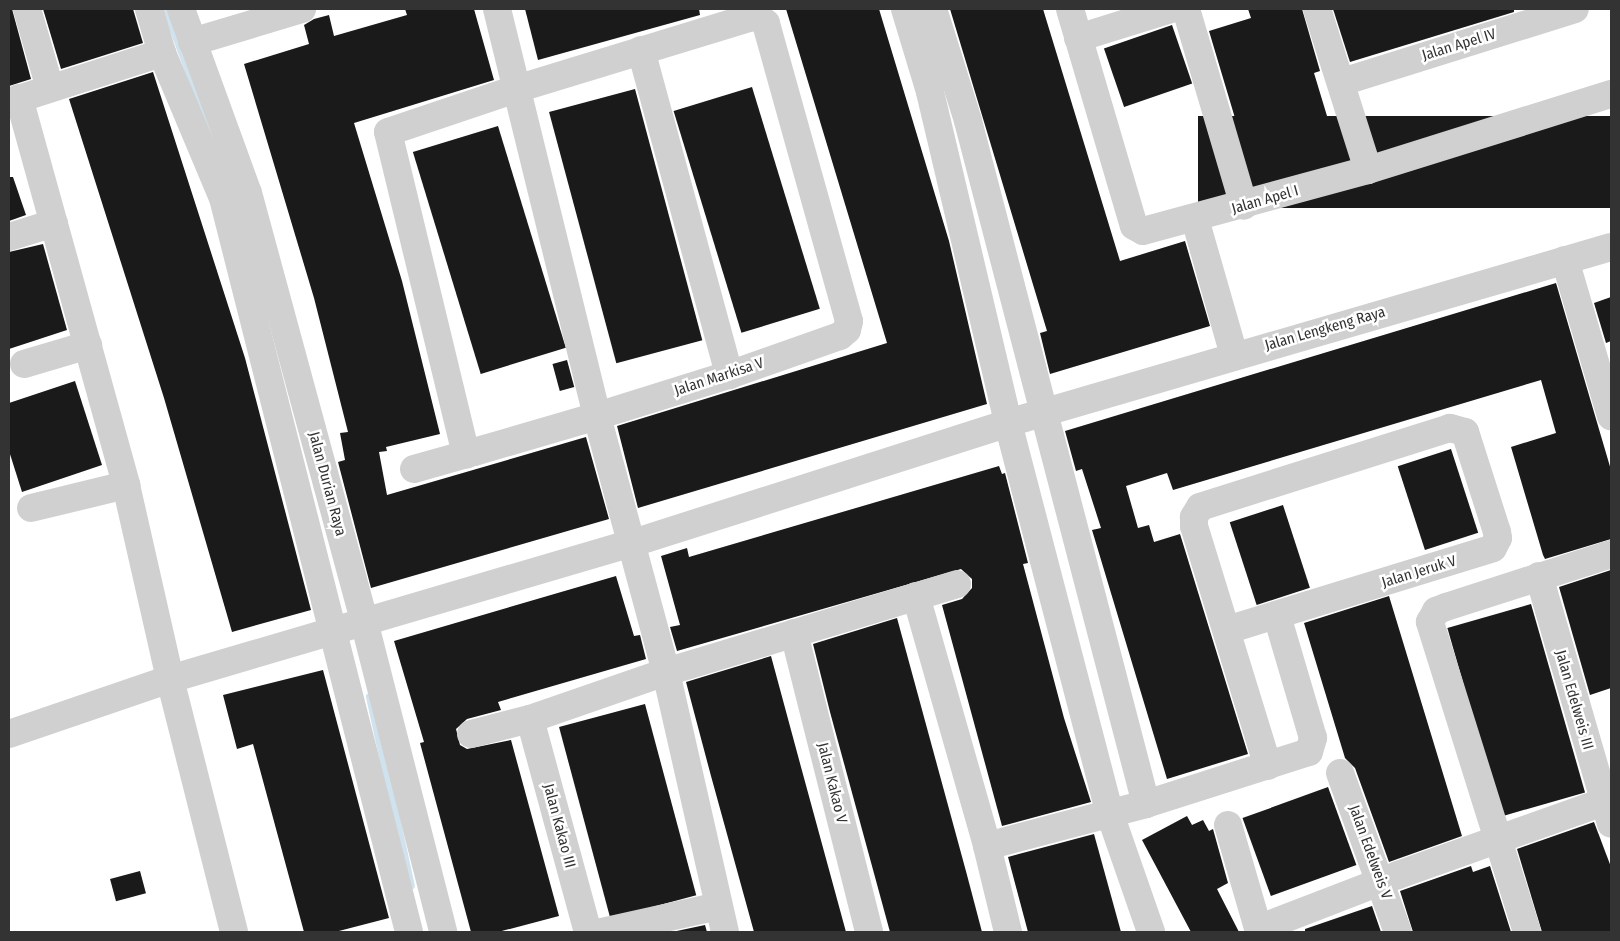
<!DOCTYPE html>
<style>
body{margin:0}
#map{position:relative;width:1620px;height:941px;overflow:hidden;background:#fff;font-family:"Fira Sans Condensed",sans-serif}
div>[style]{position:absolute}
.stream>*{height:8px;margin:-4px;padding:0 4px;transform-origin:4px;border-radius:4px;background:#cfe2ee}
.building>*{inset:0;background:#1a1a1a;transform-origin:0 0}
.minor>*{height:28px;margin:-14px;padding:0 14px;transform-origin:14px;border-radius:14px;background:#d0d0d0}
span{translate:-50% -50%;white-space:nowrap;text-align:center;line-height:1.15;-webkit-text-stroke:5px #fff;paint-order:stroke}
.street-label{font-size:15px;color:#333}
.frame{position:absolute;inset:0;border:10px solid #333;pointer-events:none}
</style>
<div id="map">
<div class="stream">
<i style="left:166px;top:9px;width:147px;rotate:69.7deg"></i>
<i style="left:370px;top:697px;width:193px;rotate:77.8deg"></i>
</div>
<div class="building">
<i style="clip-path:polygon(9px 9px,12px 9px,31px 79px,9px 86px)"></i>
<i style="clip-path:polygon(43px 9px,133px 9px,143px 43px,61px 69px)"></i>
<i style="clip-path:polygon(405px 9px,474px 9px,494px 80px,354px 123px,402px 281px,440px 434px,386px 447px,387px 451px,379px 452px,387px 495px,586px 437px,609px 519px,371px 588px,338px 462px,345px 460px,340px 433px,348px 432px,314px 298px,244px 64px,309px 44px,304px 25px,314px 19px,329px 15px,334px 36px,407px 15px)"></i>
<i style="clip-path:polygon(525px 9px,699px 9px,700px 15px,538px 60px)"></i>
<i style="clip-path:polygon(786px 9px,879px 9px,949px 241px,987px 404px,638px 508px,617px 426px,887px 343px)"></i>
<i style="clip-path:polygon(950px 9px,1043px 9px,1120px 261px,1185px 241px,1210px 326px,1050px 374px,1040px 333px,1047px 331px)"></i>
<i style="clip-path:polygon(1248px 9px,1302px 9px,1320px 71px,1314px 73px,1337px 149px,1252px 175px,1209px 31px,1251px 18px)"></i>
<i style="clip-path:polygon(1333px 9px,1514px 9px,1514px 12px,1350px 62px)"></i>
<i style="left:1172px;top:25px;width:62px;height:72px;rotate:71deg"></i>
<i style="clip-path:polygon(153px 72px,245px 358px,311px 610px,232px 632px,164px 398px,69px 99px)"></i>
<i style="left:752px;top:87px;width:232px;height:82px;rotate:73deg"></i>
<i style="left:635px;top:89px;width:260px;height:89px;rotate:75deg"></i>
<i style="left:1611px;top:116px;width:92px;height:413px;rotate:90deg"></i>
<i style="left:498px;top:126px;width:232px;height:89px;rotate:73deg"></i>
<i style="clip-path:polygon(9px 177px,13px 177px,26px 215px,9px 221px)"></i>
<i style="clip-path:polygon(43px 244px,67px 330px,9px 349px,9px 252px)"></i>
<i style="clip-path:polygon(1556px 283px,1611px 470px,1611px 539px,1545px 559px,1543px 555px,1511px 447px,1556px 433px,1541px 380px,1173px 490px,1167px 473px,1126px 486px,1138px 528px,1149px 525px,1154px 542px,1180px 534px,1248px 754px,1167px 779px,1092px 530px,1101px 528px,1082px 469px,1076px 471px,1065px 431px)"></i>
<i style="clip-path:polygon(1611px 297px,1611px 341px,1606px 343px,1594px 303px)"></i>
<i style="left:567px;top:360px;width:28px;height:15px;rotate:75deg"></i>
<i style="clip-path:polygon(75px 381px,102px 465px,22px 492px,9px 451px,9px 403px)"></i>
<i style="left:1451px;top:449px;width:88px;height:56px;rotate:72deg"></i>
<i style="clip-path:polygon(999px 466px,1002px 474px,1005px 473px,1028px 563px,1023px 564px,1064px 718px,1091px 802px,1002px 826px,942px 605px,962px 599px,972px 588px,972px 579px,961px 569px,677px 651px,670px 627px,680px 625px,661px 556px,687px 548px,689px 557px)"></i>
<i style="left:1283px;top:505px;width:87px;height:56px;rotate:72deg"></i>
<i style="clip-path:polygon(1611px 570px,1611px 688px,1590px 695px,1559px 587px)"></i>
<i style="clip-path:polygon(616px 576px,634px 636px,640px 635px,646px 659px,498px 702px,501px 710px,467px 719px,456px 729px,460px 745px,467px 749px,511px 740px,559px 916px,498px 932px,471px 932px,420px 743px,424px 742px,394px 641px)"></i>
<i style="clip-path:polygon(1389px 596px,1462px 836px,1389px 862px,1355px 768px,1345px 758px,1304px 623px)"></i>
<i style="left:1531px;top:604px;width:196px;height:87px;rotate:74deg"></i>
<i style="clip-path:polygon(897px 618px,967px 875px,982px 932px,890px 932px,830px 712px,813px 644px)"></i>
<i style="clip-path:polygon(771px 656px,801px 767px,846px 932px,754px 932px,711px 776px,686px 682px)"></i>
<i style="clip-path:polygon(323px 670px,389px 918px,335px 932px,304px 932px,253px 744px,237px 749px,223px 695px)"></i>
<i style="left:645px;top:704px;width:198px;height:89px;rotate:75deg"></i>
<i style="left:1328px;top:787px;width:83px;height:91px;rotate:70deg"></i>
<i style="clip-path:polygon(1187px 816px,1192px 825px,1203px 820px,1209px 831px,1213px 829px,1228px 883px,1217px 889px,1239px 932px,1191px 932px,1142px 840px)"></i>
<i style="clip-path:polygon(1594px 822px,1611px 867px,1611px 932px,1542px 932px,1517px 849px)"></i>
<i style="clip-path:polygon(1094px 834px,1121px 932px,1028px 932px,1008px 857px)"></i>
<i style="clip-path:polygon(1471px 866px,1473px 872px,1490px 866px,1511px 932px,1413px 932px,1400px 891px)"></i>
<i style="left:140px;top:871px;width:23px;height:31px;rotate:75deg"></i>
<i style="clip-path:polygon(1372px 906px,1381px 932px,1305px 932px,1305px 929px)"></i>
<i style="clip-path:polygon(705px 925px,707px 932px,672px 932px)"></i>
</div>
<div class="minor">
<i style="left:27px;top:9px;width:82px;rotate:73.8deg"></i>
<i style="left:149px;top:9px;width:46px;rotate:73.5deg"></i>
<i style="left:162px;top:53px;width:157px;rotate:67.2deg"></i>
<i style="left:223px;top:198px;width:757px;rotate:75.78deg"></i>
<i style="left:181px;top:9px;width:196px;rotate:70deg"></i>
<i style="left:248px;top:193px;width:443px;rotate:74.8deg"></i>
<i style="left:364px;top:621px;width:321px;rotate:75.7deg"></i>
<i style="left:905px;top:9px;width:87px;rotate:73.2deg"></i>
<i style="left:930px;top:92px;width:340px;rotate:76.7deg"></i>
<i style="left:1008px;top:423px;width:404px;rotate:75.4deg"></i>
<i style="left:1110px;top:814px;width:125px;rotate:70.8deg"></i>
<i style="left:933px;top:9px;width:117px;rotate:72.6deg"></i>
<i style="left:968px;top:121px;width:706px;rotate:75.39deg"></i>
<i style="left:1070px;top:9px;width:226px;rotate:73.6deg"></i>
<i style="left:1134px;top:226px;width:10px;rotate:29deg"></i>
<i style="left:1143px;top:231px;width:233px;rotate:-15.2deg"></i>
<i style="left:1368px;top:170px;width:255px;rotate:-17.4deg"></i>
<i style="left:1186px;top:9px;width:205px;rotate:73.6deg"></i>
<i style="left:1317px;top:9px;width:169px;rotate:72.4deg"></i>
<i style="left:1078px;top:38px;width:97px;rotate:-17.3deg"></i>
<i style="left:192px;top:42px;width:115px;rotate:-16.7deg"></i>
<i style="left:641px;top:50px;width:337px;rotate:74.8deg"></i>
<i style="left:1342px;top:82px;width:244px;rotate:-17.4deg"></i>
<i style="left:19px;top:98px;width:402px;rotate:74.5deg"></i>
<i style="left:126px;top:485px;width:199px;rotate:77.2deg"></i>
<i style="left:170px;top:679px;width:261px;rotate:75.8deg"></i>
<i style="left:9px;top:102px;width:161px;rotate:-17.8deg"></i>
<i style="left:1195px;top:219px;width:141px;rotate:74deg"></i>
<i style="left:9px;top:237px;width:47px;rotate:-17.3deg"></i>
<i style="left:1565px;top:260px;width:163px;rotate:73.6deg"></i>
<i style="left:24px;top:364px;width:67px;rotate:-16.5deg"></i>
<i style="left:414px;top:469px;width:62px;rotate:-15.8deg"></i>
<i style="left:474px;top:452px;width:128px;rotate:-16.3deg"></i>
<i style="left:597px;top:416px;width:138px;rotate:-17.3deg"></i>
<i style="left:729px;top:375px;width:118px;rotate:-19.4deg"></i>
<i style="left:840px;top:336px;width:9px;rotate:-41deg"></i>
<i style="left:847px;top:330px;width:9px;rotate:-77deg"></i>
<i style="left:849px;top:321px;width:309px;rotate:-105.6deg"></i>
<i style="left:766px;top:23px;width:9px;rotate:-144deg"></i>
<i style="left:759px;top:18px;width:7px;rotate:-172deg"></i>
<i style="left:752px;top:17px;width:247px;rotate:163deg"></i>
<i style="left:516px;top:89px;width:135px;rotate:161.4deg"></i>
<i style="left:388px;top:132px;width:332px;rotate:76.4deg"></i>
<i style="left:31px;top:508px;width:98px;rotate:-13.6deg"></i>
<i style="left:1539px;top:576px;width:258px;rotate:73.8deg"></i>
<i style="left:916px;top:596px;width:260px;rotate:74.1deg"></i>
<i style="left:987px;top:846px;width:89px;rotate:76.3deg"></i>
<i style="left:1227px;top:630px;width:278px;rotate:-17.1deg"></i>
<i style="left:1493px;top:548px;width:11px;rotate:-63deg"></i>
<i style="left:1498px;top:538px;width:6px;rotate:-99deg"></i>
<i style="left:1497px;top:532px;width:105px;rotate:-107.7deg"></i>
<i style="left:1465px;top:432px;width:16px;rotate:-165deg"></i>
<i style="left:1450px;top:428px;width:262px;rotate:162.5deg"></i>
<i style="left:1200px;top:507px;width:12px;rotate:121deg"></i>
<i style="left:1194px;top:517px;width:9px;rotate:90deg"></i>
<i style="left:1194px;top:526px;width:251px;rotate:72.9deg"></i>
<i style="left:794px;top:633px;width:308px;rotate:75.9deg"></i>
<i style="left:530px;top:719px;width:221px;rotate:74.8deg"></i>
<i style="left:9px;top:734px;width:170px;rotate:-18.9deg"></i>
<i style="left:170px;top:679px;width:483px;rotate:-16.4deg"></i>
<i style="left:633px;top:543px;width:394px;rotate:-17.7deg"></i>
<i style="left:1008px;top:423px;width:628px;rotate:-16.27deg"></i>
<i style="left:471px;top:734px;width:61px;rotate:-14.3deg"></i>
<i style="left:530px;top:719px;width:144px;rotate:-19.1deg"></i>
<i style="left:666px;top:672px;width:265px;rotate:-105.1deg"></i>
<i style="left:597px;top:416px;width:419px;rotate:-103.8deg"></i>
<i style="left:1340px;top:773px;width:169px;rotate:70deg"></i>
<i style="left:1228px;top:825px;width:111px;rotate:73.8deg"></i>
<i style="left:987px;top:846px;width:164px;rotate:-14.8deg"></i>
<i style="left:1146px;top:804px;width:171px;rotate:-17.7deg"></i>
<i style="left:1309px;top:752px;width:15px;rotate:-74deg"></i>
<i style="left:1313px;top:738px;width:127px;rotate:-106.4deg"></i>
<i style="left:1258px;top:929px;width:150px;rotate:-21.1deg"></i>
<i style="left:1398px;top:875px;width:226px;rotate:-19.6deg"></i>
<i style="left:602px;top:932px;width:119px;rotate:-12.6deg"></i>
<i style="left:725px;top:932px;width:267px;rotate:-102.8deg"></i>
<i style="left:666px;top:672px;width:304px;rotate:-16.8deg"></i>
<i style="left:1527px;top:932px;width:325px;rotate:-107.4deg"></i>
<i style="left:1430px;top:622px;width:13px;rotate:-61deg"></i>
<i style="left:1436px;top:611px;width:11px;rotate:-22deg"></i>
<i style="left:1446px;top:607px;width:173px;rotate:-17.8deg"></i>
</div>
<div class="street-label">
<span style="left:1459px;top:45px;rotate:-17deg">Jalan Apel IV</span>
<span style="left:1265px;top:200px;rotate:-16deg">Jalan Apel I</span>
<span style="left:1325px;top:329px;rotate:-16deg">Jalan Lengkeng Raya</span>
<span style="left:719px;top:377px;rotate:-18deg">Jalan Markisa V</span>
<span style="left:327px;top:484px;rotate:75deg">Jalan Durian Raya</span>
<span style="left:1419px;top:572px;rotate:-17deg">Jalan Jeruk V</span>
<span style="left:1574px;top:700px;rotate:74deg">Jalan Edelweis III</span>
<span style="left:832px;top:783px;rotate:76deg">Jalan Kakao V</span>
<span style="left:559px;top:826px;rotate:75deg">Jalan Kakao III</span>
<span style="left:1370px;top:852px;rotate:70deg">Jalan Edelweis V</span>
</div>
<div class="frame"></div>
</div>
